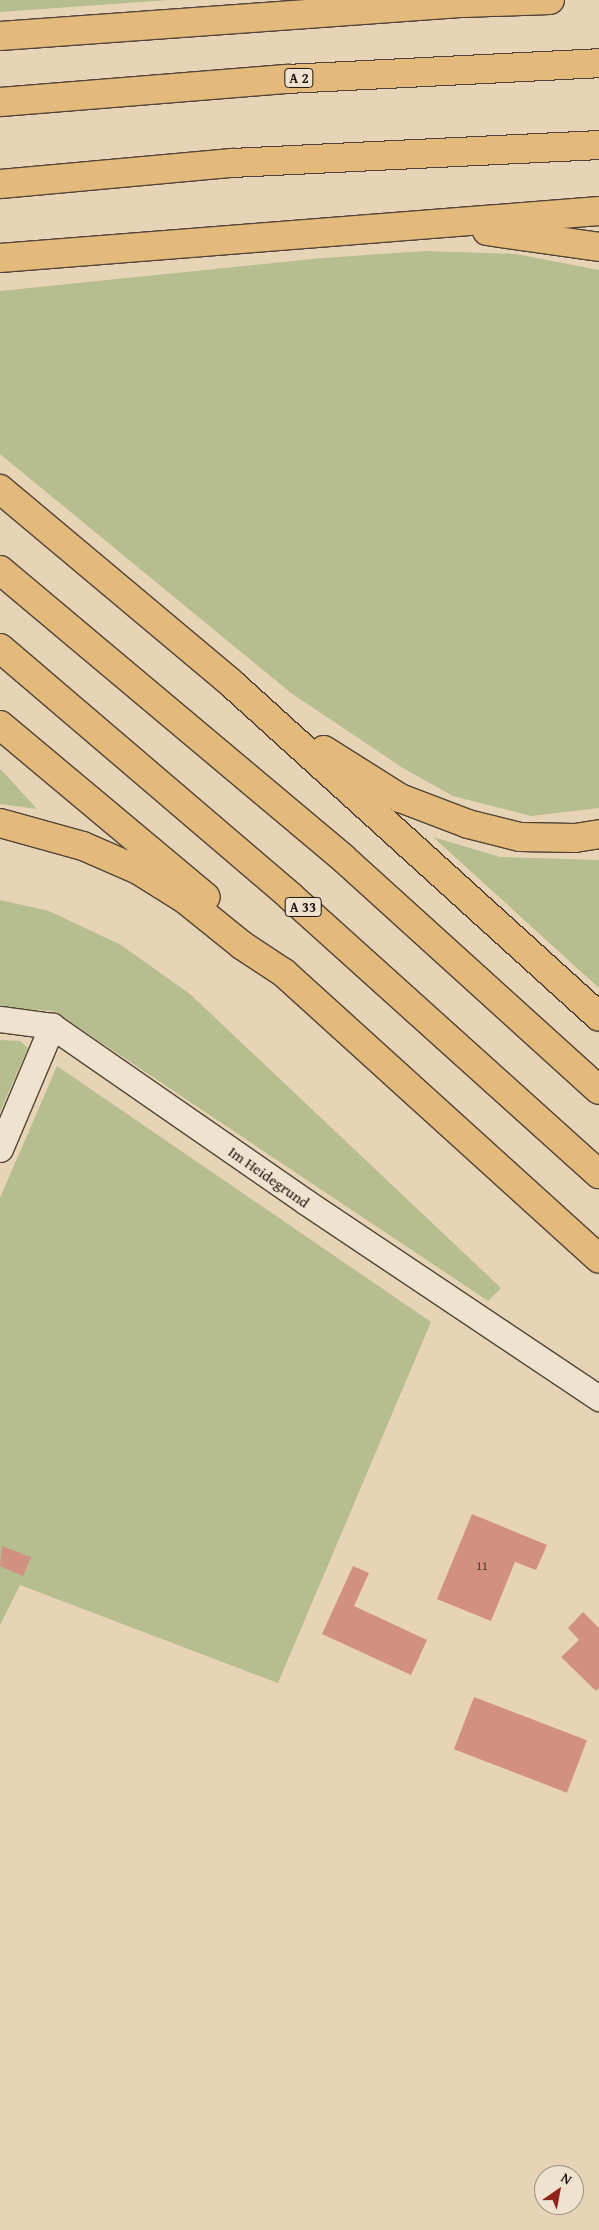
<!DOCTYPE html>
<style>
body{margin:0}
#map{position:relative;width:599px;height:2230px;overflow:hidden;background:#e7d4b7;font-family:"Gentium Book Plus",serif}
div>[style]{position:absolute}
.green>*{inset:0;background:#b6bd8e}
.building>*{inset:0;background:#d29081;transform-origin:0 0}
.roads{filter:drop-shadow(1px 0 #514436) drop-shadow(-1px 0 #514436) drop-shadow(0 1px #514436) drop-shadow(0 -1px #514436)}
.street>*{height:25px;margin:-12.5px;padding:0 12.5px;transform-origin:12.5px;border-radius:12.5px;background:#efe3d0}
.highway>*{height:28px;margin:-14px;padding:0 14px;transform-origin:14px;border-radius:14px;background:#e4ba7c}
span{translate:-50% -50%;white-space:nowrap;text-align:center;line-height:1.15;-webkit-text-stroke:4.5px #efe3d0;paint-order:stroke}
.number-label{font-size:12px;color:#4c3328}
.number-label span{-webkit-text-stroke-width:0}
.shield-label span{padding:1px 4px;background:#efe3d0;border:1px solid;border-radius:4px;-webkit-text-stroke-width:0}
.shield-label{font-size:14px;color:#1f140b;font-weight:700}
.street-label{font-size:15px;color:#1f140b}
.north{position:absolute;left:534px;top:2165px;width:50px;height:50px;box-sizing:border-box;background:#efe3d0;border:1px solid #9c9081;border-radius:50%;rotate:33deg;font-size:14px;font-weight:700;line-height:20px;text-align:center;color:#1f140b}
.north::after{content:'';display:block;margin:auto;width:18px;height:22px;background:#8f2418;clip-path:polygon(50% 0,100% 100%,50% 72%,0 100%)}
</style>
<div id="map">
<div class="green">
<i style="clip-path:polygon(0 0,170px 0,0 12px)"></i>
<i style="clip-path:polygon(425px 251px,516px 254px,599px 270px,599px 808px,531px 816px,453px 796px,403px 768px,291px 693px,0 454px,0 291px,323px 258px)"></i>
<i style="clip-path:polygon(0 769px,6px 775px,37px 809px,0 804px)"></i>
<i style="clip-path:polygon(433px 837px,500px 857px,599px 860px,599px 988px)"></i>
<i style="clip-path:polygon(0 900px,49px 911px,121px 945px,190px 994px,501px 1288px,488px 1301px,54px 1011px,0 1008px)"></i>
<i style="clip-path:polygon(0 1040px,20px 1041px,28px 1048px,0 1112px)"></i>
<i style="clip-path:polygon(57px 1066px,431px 1322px,278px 1683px,20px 1585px,0 1625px,0 1198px)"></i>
</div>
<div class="building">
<i style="clip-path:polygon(472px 1514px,547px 1545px,536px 1570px,515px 1562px,491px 1621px,437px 1599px)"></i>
<i style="clip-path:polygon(2px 1546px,31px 1557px,23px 1576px,0 1566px)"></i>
<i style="clip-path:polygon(353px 1566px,369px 1573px,354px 1606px,427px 1640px,411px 1675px,322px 1634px)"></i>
<i style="clip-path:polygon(583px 1612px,599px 1628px,599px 1688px,596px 1691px,561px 1657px,579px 1640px,568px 1628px)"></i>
<i style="left:474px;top:1697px;width:121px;height:56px;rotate:21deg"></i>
</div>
<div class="roads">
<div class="street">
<i style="left:0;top:1019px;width:52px;rotate:7.7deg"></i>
<i style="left:52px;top:1026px;width:309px;rotate:34.7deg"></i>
<i style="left:306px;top:1202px;width:353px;rotate:33.8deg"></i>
<i style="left:0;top:1149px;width:134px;rotate:-67.1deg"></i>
</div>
<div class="highway">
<i style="left:0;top:36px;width:465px;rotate:-4.1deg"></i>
<i style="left:464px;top:3px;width:86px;rotate:-2deg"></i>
<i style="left:0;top:102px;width:288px;rotate:-4.6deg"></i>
<i style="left:287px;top:79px;width:312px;rotate:-2.9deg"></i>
<i style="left:0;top:184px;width:233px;rotate:-5.2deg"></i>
<i style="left:232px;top:163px;width:367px;rotate:-2.8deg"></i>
<i style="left:487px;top:231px;width:113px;rotate:8.1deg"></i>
<i style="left:0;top:258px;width:601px;rotate:-4.49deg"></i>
<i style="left:0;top:489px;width:300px;rotate:40deg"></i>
<i style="left:230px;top:682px;width:498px;rotate:42.2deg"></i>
<i style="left:0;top:570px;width:448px;rotate:40deg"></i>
<i style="left:343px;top:858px;width:345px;rotate:42.2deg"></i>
<i style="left:0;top:648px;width:382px;rotate:40.5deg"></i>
<i style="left:290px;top:896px;width:416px;rotate:42deg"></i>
<i style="left:0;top:725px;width:268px;rotate:39.9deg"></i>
<i style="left:324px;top:750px;width:90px;rotate:32.3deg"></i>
<i style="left:400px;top:798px;width:73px;rotate:20.9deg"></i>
<i style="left:468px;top:824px;width:54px;rotate:14deg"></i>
<i style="left:520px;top:837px;width:55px;rotate:1deg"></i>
<i style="left:575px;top:838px;width:24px;rotate:-9deg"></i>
<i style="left:0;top:823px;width:86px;rotate:15.5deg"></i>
<i style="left:83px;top:846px;width:60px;rotate:23.6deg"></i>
<i style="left:138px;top:870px;width:57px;rotate:32deg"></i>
<i style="left:186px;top:900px;width:73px;rotate:38.9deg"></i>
<i style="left:243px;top:946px;width:49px;rotate:33.4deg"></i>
<i style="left:284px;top:973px;width:425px;rotate:42.2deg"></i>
</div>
</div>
<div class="number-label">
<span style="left:482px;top:1566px">11</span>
</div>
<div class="shield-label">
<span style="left:299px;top:78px">A 2</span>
<span style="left:303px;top:907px">A 33</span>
</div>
<div class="street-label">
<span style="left:269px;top:1177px;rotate:35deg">Im Heidegrund</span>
</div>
<div class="north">N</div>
</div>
